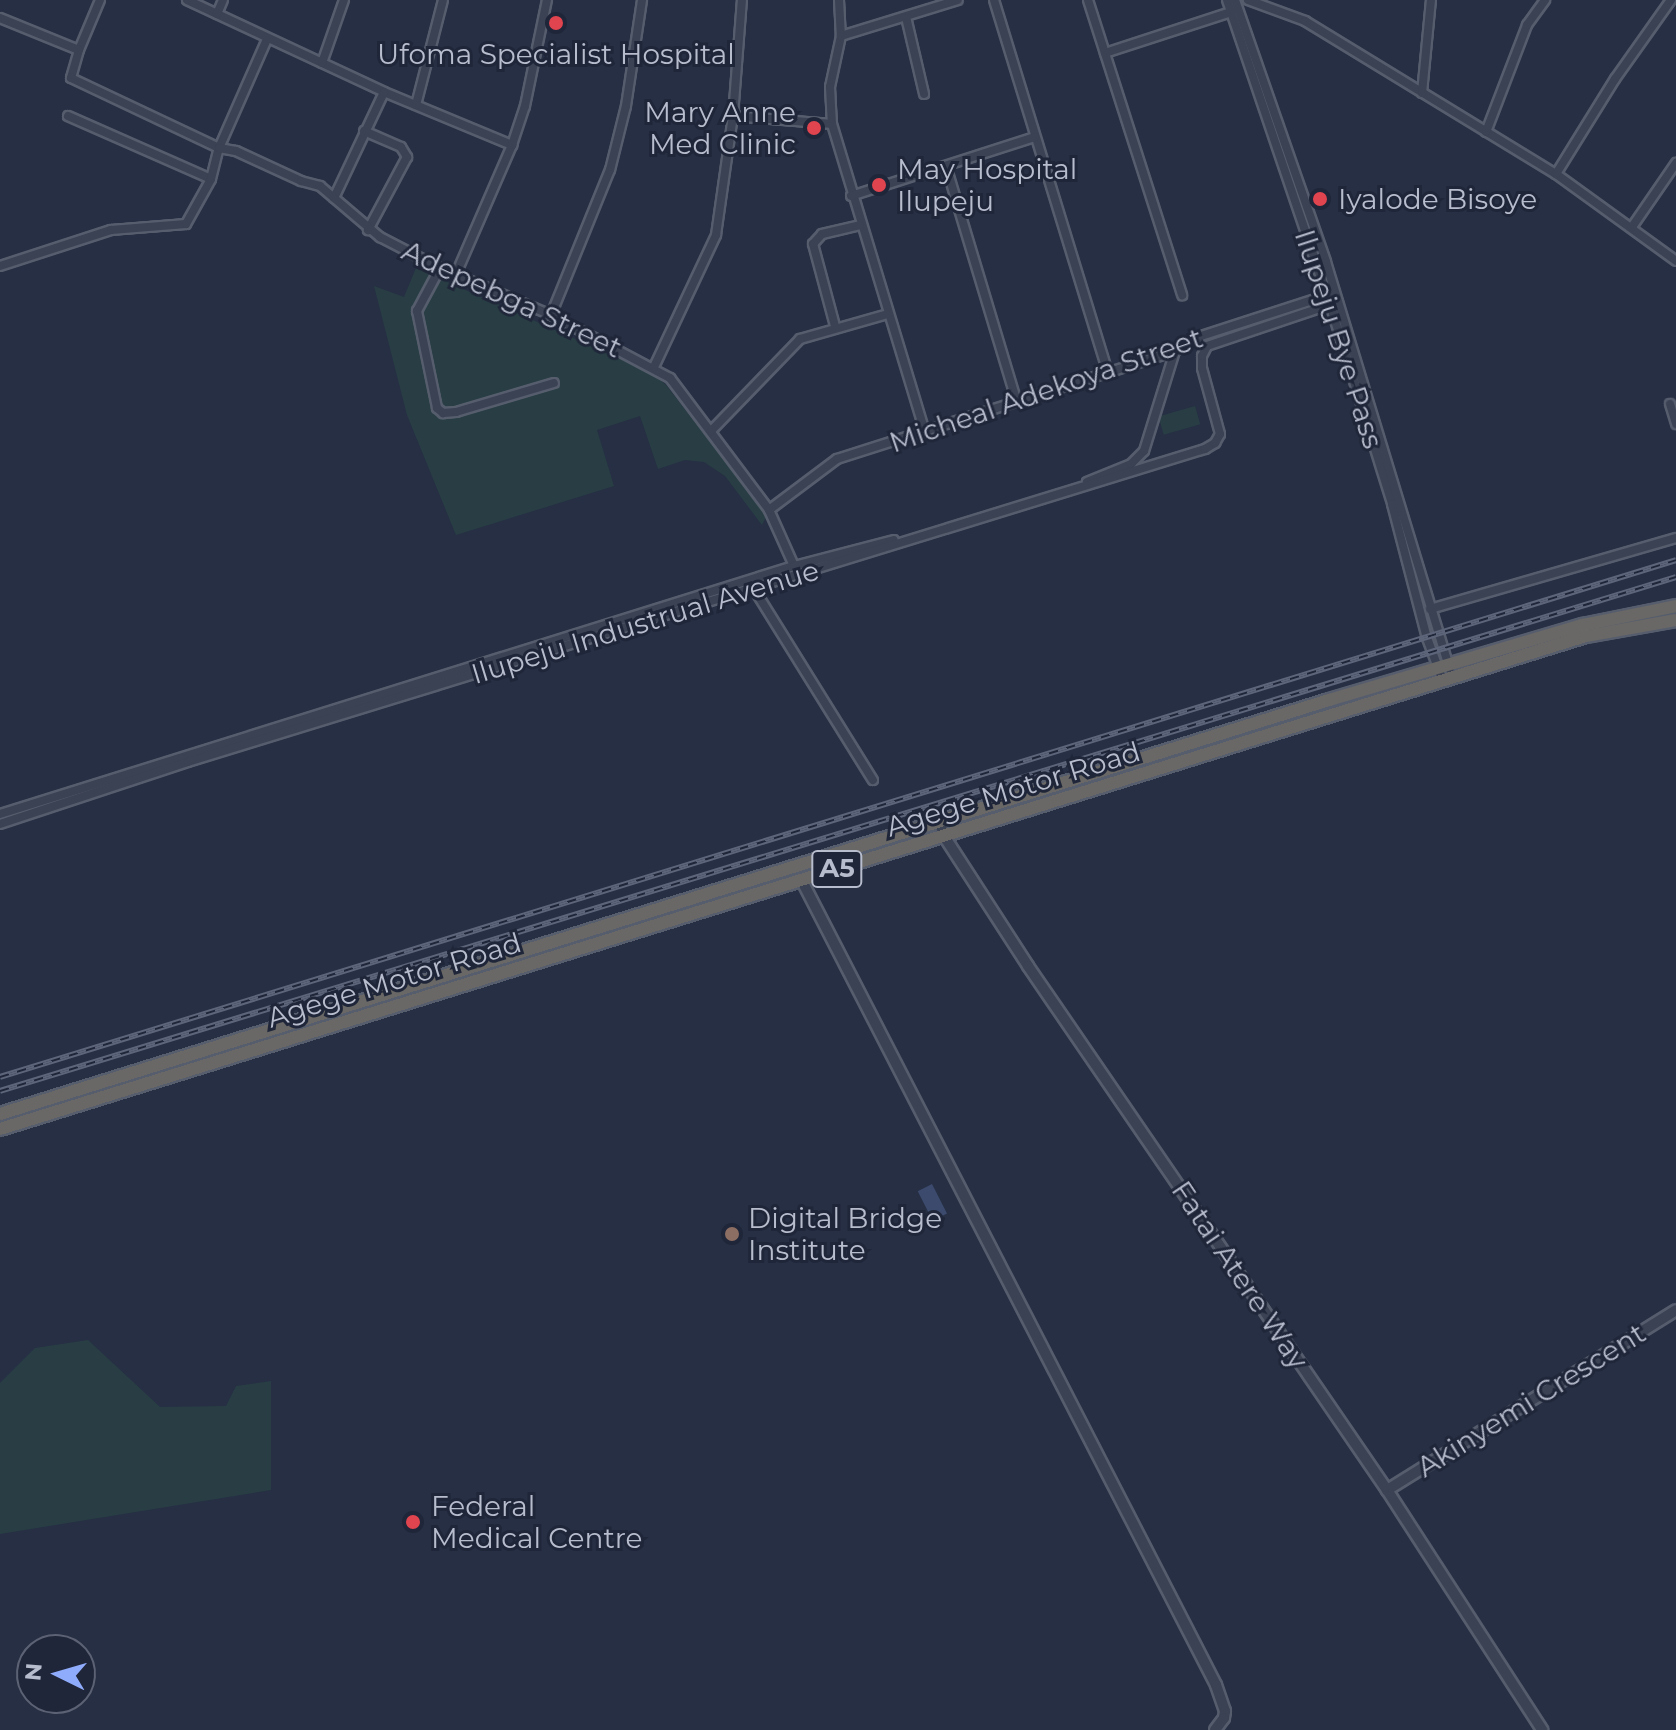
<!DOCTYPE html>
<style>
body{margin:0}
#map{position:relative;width:1676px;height:1730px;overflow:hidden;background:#262f44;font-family:Montserrat,sans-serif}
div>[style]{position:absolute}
.green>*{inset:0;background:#283e44;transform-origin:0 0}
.water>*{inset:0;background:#3c4a6d;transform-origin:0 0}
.roads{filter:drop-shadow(2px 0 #565d6d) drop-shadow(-2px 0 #565d6d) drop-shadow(0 2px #565d6d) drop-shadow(0 -2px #565d6d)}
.minor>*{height:8px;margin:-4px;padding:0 4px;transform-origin:4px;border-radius:4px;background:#3b4253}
.tertiary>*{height:10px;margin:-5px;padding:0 5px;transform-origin:5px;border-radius:5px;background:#3b4253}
.trunk>*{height:12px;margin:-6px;padding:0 6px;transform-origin:6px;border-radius:6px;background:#696866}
.rail>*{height:6px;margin-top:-3px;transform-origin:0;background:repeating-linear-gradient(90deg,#1f2639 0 9px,#5d657a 0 18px);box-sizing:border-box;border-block:2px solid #5d657a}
.dots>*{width:22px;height:22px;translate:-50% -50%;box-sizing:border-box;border:4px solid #1f2639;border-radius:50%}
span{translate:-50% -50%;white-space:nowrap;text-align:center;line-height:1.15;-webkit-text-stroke:6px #1f2639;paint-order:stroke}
.shield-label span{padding:2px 6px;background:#1f2639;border:2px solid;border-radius:6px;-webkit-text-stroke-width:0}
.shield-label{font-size:26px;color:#b8bdcd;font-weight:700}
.poi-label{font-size:28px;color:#b8bdcd}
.right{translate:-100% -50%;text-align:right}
.left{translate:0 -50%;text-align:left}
.street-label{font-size:28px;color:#b8bdcd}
.north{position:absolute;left:16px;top:1634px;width:80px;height:80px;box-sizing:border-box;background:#1f2639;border:2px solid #5c6274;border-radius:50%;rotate:275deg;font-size:22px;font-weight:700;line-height:32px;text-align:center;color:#b8bdcd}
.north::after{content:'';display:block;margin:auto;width:28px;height:36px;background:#8fabfb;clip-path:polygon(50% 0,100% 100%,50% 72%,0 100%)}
</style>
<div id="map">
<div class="green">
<i style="clip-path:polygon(416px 268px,652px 373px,666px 385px,767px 515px,762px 525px,725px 476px,704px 462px,685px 460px,658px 469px,640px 416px,597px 430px,614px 486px,456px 535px,407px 415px,374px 286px,404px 297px)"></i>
<i style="left:1195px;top:406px;width:19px;height:38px;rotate:74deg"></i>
<i style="clip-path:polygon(88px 1340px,160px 1407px,226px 1406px,236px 1386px,271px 1381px,271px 1490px,0 1534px,0 1383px,35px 1348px)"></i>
</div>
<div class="water">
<i style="left:932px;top:1184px;width:33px;height:16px;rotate:63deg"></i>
</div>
<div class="roads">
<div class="minor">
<i style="left:100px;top:0;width:54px;rotate:112.8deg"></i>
<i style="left:79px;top:50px;width:29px;rotate:106deg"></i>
<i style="left:71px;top:78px;width:164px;rotate:25.3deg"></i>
<i style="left:219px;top:148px;width:119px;rotate:-66.2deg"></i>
<i style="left:187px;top:0;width:217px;rotate:25deg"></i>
<i style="left:384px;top:92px;width:139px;rotate:22.5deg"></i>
<i style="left:839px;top:0;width:36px;rotate:87deg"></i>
<i style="left:841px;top:36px;width:52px;rotate:102.2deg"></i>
<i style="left:830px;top:87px;width:37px;rotate:87deg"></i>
<i style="left:832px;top:124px;width:319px;rotate:73.2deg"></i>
<i style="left:994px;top:0;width:389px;rotate:73deg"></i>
<i style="left:1088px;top:0;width:310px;rotate:72.3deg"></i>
<i style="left:1227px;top:0;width:331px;rotate:71.3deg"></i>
<i style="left:1333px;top:314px;width:199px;rotate:72.7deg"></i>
<i style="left:1392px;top:504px;width:138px;rotate:75.4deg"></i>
<i style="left:1427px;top:638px;width:46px;rotate:69.6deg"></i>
<i style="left:1235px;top:0;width:277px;rotate:70.8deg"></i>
<i style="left:1326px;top:262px;width:425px;rotate:73.1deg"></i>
<i style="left:1248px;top:0;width:61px;rotate:20.2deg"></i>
<i style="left:1305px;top:21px;width:294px;rotate:31.4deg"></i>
<i style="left:1556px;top:174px;width:148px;rotate:35.9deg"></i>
<i style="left:217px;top:14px;width:15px;rotate:-67deg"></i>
<i style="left:906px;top:17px;width:79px;rotate:76.8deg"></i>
<i style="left:0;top:18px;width:85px;rotate:22.1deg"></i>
<i style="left:841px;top:36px;width:122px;rotate:-17.1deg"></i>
<i style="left:1105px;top:53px;width:133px;rotate:-18deg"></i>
<i style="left:322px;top:63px;width:67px;rotate:-70.8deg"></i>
<i style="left:1422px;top:93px;width:93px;rotate:-84.5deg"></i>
<i style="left:416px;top:105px;width:108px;rotate:-75.6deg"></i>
<i style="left:68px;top:116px;width:156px;rotate:23.8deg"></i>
<i style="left:733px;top:116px;width:99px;rotate:4.6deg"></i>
<i style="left:364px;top:131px;width:40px;rotate:23.4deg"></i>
<i style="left:401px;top:147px;width:12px;rotate:59deg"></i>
<i style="left:407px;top:157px;width:83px;rotate:118.1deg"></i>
<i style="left:1486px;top:132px;width:115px;rotate:-69deg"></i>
<i style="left:1527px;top:25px;width:31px;rotate:-54deg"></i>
<i style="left:946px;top:166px;width:244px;rotate:73.3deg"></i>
<i style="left:1556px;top:174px;width:112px;rotate:-58.2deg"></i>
<i style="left:1615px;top:79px;width:97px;rotate:-54.7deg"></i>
<i style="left:851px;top:196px;width:193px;rotate:-17.8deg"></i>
<i style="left:334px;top:198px;width:117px;rotate:-64.7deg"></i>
<i style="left:1632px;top:227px;width:78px;rotate:-55.5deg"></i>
<i style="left:0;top:266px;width:117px;rotate:-18deg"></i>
<i style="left:111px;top:230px;width:75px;rotate:-4.6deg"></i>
<i style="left:186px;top:224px;width:51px;rotate:-60.9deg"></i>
<i style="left:211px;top:179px;width:32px;rotate:-76deg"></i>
<i style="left:219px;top:148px;width:17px;rotate:10deg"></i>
<i style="left:236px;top:151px;width:72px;rotate:24.8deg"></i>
<i style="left:301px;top:181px;width:20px;rotate:15deg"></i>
<i style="left:320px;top:186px;width:79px;rotate:40.4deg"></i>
<i style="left:380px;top:237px;width:68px;rotate:27.3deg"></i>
<i style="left:440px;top:268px;width:121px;rotate:22.9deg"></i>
<i style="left:551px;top:315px;width:135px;rotate:27.9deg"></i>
<i style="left:670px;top:378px;width:165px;rotate:53.1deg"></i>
<i style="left:769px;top:510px;width:61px;rotate:65.9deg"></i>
<i style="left:440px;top:268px;width:49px;rotate:118.1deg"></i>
<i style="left:417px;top:311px;width:99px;rotate:78.3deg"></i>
<i style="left:437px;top:408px;width:8px;rotate:40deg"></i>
<i style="left:443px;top:413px;width:13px;rotate:-4deg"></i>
<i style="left:456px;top:412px;width:102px;rotate:-16.5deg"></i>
<i style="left:456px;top:274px;width:141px;rotate:-66.5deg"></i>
<i style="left:512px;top:145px;width:41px;rotate:-71.6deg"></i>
<i style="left:525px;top:106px;width:108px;rotate:-78.3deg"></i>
<i style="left:551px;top:315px;width:157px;rotate:-67.9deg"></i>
<i style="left:610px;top:170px;width:66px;rotate:-76deg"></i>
<i style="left:626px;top:106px;width:107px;rotate:-81.4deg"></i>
<i style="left:835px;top:326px;width:85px;rotate:-105deg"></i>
<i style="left:813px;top:244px;width:13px;rotate:-48deg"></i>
<i style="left:822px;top:234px;width:39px;rotate:-13deg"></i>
<i style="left:654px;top:367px;width:146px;rotate:-64.8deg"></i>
<i style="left:716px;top:235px;width:120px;rotate:-81.9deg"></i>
<i style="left:733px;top:116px;width:116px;rotate:-85.6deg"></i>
<i style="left:1670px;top:404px;width:21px;rotate:73deg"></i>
<i style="left:711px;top:431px;width:128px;rotate:-45.9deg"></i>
<i style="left:800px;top:339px;width:91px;rotate:-15.9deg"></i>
<i style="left:1087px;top:482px;width:48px;rotate:-22.2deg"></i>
<i style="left:1131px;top:464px;width:18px;rotate:-45deg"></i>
<i style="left:1144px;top:451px;width:105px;rotate:-72.8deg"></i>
<i style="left:769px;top:510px;width:85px;rotate:-36.9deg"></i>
<i style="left:837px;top:459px;width:355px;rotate:-17.7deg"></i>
<i style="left:1175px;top:351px;width:30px;rotate:-30deg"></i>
<i style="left:1201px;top:336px;width:137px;rotate:-17.9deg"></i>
<i style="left:754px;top:589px;width:225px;rotate:58.1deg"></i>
<i style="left:1430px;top:609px;width:256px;rotate:-16.1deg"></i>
<i style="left:0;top:814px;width:832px;rotate:-17.35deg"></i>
<i style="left:794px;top:566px;width:103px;rotate:-14.6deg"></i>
<i style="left:0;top:824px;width:198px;rotate:-18.3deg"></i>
<i style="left:188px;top:762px;width:1064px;rotate:-17.11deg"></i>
<i style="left:1205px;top:449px;width:12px;rotate:-31deg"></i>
<i style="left:1215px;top:443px;width:10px;rotate:-61deg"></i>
<i style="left:1220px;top:434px;width:68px;rotate:-105.3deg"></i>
<i style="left:1202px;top:368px;width:12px;rotate:-90deg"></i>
<i style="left:1202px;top:356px;width:11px;rotate:-63deg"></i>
<i style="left:1207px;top:346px;width:138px;rotate:-18.6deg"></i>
</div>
<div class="tertiary">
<i style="left:939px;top:819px;width:18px;rotate:74deg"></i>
<i style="left:944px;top:836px;width:155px;rotate:57.1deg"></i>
<i style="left:1028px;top:966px;width:635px;rotate:55.58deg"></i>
<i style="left:1387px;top:1490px;width:286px;rotate:57.1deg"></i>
<i style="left:802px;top:881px;width:904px;rotate:62.75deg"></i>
<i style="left:1216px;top:1685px;width:28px;rotate:71deg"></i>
<i style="left:1225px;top:1711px;width:7px;rotate:98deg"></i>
<i style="left:1224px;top:1718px;width:15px;rotate:127deg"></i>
<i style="left:1387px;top:1490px;width:340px;rotate:-31.9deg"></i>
</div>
<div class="trunk">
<i style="left:0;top:1114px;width:1392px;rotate:-17.3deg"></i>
<i style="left:1329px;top:700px;width:265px;rotate:-16.5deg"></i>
<i style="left:1583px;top:625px;width:95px;rotate:-11.5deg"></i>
<i style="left:0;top:1129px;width:1661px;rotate:-17.27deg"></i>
<i style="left:1586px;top:636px;width:91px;rotate:-10.1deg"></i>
</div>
</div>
<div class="rail">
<i style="left:0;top:1077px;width:1754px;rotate:-17.14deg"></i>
<i style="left:0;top:1091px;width:1753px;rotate:-17.05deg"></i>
</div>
<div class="dots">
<i style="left:556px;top:23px;background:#e0444e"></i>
<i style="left:814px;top:128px;background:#e0444e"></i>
<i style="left:879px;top:185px;background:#e0444e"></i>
<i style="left:1320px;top:199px;background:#e0444e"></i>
<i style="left:732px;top:1234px;background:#8d6e63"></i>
<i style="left:413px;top:1522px;background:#e0444e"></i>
</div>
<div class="shield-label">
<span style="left:837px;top:869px">A5</span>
</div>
<div class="poi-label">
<span style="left:556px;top:54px">Ufoma Specialist Hospital</span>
<span class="right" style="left:796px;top:128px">Mary Anne<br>Med Clinic</span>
<span class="left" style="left:897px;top:185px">May Hospital<br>Ilupeju</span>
<span class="left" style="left:1338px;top:199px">Iyalode Bisoye</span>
<span class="left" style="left:748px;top:1234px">Digital Bridge<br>Institute</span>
<span class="left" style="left:431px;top:1522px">Federal<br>Medical Centre</span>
</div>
<div class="street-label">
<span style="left:512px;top:299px;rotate:25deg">Adepebga Street</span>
<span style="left:1339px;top:339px;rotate:72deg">Ilupeju Bye Pass</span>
<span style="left:1046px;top:390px;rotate:-19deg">Micheal Adekoya Street</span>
<span style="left:645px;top:622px;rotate:-17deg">Ilupeju Industrual Avenue</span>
<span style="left:1013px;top:789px;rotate:-17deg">Agege Motor Road</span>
<span style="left:394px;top:980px;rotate:-17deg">Agege Motor Road</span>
<span style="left:1240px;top:1275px;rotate:56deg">Fatai Atere Way</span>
<span style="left:1531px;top:1400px;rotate:-32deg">Akinyemi Crescent</span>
</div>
<div class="north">N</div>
</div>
